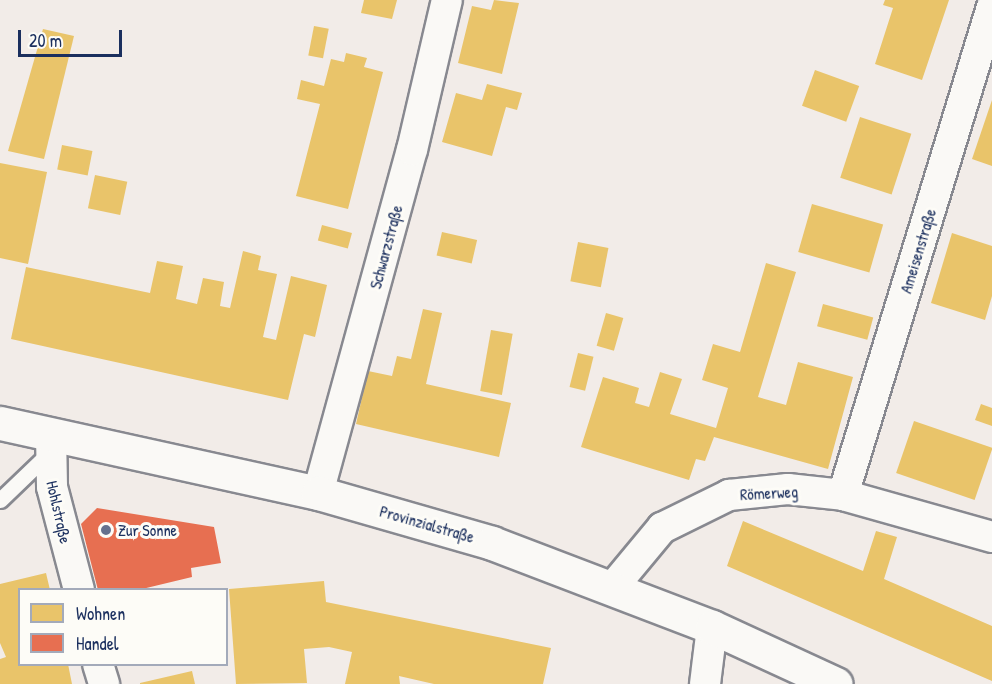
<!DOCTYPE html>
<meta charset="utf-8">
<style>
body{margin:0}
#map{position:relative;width:992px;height:684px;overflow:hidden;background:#f2ece8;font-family:"Patrick Hand",sans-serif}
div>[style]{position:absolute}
.homes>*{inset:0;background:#e9c46a;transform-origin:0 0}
.shops>*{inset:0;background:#e76f51}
.roads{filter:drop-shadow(2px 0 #888990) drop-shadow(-2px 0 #888990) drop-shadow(0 2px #888990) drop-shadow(0 -2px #888990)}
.service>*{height:15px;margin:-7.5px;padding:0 7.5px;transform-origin:7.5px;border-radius:7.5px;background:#faf9f6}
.minor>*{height:30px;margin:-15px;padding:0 15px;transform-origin:15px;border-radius:15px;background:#faf9f6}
.tertiary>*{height:33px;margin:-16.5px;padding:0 16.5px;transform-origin:16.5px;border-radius:16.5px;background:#faf9f6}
.dots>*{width:16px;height:16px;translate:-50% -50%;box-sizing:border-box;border:3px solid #fdfcf7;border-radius:50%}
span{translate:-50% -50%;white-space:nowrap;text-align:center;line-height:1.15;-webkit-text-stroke:6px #fdfcf7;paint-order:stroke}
.street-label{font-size:16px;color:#1b2f5e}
.poi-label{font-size:16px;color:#1b2f5e}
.left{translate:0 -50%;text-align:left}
.legend{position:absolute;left:18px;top:588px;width:210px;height:78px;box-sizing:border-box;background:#fdfcf7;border:2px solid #a3aaba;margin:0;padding:8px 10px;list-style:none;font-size:18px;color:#1b2f5e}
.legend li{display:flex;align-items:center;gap:12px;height:30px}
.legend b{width:30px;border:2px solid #a3aaba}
.scale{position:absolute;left:18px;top:30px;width:104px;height:27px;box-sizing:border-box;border:3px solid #1b2f5e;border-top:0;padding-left:8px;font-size:18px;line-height:21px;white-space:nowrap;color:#1b2f5e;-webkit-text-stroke:4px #fdfcf7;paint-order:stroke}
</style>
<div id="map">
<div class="homes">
<i style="clip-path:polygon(364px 0,397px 0,392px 19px,361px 13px)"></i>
<i style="clip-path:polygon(494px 0,519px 3px,502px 74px,458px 63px,472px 6px,491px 10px)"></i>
<i style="clip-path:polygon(885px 0,949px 0,922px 80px,875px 64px,893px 8px,883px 5px)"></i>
<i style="left:314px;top:26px;width:15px;height:30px;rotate:11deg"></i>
<i style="clip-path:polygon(43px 29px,74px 36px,44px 159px,8px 151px)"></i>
<i style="clip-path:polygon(346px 53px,367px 58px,364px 67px,383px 72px,348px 209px,296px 196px,320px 104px,297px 99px,301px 80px,324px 86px,331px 59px,344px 62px)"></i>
<i style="left:815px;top:70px;width:47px;height:38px;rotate:20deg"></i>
<i style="clip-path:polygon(487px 84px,522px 93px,517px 110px,506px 107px,492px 156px,442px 142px,456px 93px,482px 100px)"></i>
<i style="clip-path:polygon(992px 100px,992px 166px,972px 159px)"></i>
<i style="left:860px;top:117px;width:54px;height:64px;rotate:18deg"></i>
<i style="left:62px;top:145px;width:31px;height:25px;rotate:11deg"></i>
<i style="clip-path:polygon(0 163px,47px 172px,28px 264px,0 258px)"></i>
<i style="left:95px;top:175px;width:33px;height:34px;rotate:12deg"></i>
<i style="left:812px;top:204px;width:74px;height:50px;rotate:16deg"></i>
<i style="left:322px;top:225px;width:31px;height:16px;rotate:15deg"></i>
<i style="left:442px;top:232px;width:36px;height:24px;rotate:13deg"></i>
<i style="clip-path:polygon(952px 233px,992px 246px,992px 296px,985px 320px,931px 303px)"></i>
<i style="left:578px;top:242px;width:31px;height:40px;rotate:11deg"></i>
<i style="clip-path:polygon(243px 251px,261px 256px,258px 270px,277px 274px,263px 337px,276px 340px,291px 276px,327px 285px,315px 337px,304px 334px,288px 400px,11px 339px,26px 267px,150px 293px,157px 261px,183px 266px,176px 299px,197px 304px,203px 278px,224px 282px,220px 306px,230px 308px)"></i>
<i style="clip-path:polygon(766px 263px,796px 272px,758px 397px,786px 405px,798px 362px,853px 377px,828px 469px,714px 437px,705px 461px,696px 459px,689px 480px,581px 447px,603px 377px,639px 388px,635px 403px,649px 407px,660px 372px,682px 379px,670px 414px,716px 428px,728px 388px,702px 380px,713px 344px,740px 352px)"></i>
<i style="left:823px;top:304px;width:52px;height:23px;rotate:15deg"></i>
<i style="clip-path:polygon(423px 309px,442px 313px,426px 384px,511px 403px,499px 457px,356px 424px,368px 371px,392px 376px,397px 356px,411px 359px)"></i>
<i style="left:606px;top:313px;width:18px;height:34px;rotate:16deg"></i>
<i style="left:491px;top:330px;width:22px;height:62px;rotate:10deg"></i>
<i style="left:578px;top:353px;width:16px;height:35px;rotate:14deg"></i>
<i style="clip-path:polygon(981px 404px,992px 408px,992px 426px,975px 420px)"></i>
<i style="left:914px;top:421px;width:83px;height:55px;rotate:19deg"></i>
<i style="clip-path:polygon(743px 521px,863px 571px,876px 531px,897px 537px,884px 579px,992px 626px,992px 681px,727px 566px)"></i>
<i style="clip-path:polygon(46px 573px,50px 590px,20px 590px,20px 664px,68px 664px,72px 684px,0 684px,0 659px,6px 657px,0 643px,0 584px)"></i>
<i style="clip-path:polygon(324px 581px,326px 602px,551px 648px,543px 684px,434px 684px,399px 676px,400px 684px,345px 684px,352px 652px,329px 647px,304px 649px,307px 683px,236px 684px,229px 589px)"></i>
<i style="clip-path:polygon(192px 671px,195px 684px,140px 684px,140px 683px)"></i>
</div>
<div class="shops">
<i style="clip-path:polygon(97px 508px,214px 527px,221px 563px,191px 568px,192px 577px,138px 590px,98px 590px,81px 524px)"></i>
</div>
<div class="roads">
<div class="service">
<i style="left:0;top:500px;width:68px;rotate:-43.8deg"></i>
</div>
<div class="minor">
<i style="left:51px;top:434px;width:53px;rotate:88.9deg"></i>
<i style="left:52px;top:487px;width:106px;rotate:75.3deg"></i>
<i style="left:318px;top:493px;width:356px;rotate:-74.7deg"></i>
<i style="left:412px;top:150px;width:154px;rotate:-76.9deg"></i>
<i style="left:843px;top:495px;width:510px;rotate:-73.02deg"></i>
<i style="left:613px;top:587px;width:77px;rotate:-50.3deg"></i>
<i style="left:662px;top:528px;width:75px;rotate:-26.2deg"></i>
<i style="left:729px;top:495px;width:59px;rotate:-5.8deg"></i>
<i style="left:788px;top:489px;width:55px;rotate:6.2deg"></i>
<i style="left:843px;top:495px;width:155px;rotate:15.7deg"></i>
<i style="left:98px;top:664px;width:21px;rotate:73deg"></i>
<i style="left:705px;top:684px;width:57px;rotate:-83deg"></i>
</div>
<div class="tertiary">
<i style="left:0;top:423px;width:326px;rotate:12.4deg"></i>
<i style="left:318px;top:493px;width:181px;rotate:16deg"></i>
<i style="left:492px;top:543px;width:235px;rotate:20.9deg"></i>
<i style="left:712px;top:627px;width:136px;rotate:24.7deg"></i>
</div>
</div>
<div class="dots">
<i style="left:106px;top:530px;background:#66718e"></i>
</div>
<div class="street-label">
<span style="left:386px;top:247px;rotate:-75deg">Schwarzstraße</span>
<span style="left:918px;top:251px;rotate:-73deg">Ameisenstraße</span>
<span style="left:769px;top:493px;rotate:-3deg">Römerweg</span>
<span style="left:59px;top:512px;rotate:77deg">Hohlstraße</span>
<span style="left:427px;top:524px;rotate:16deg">Provinzialstraße</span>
</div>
<div class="poi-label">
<span class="left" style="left:118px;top:530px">Zur Sonne</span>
</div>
<ul class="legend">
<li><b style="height:16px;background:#e9c46a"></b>Wohnen</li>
<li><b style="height:16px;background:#e76f51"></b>Handel</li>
</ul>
<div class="scale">20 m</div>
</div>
